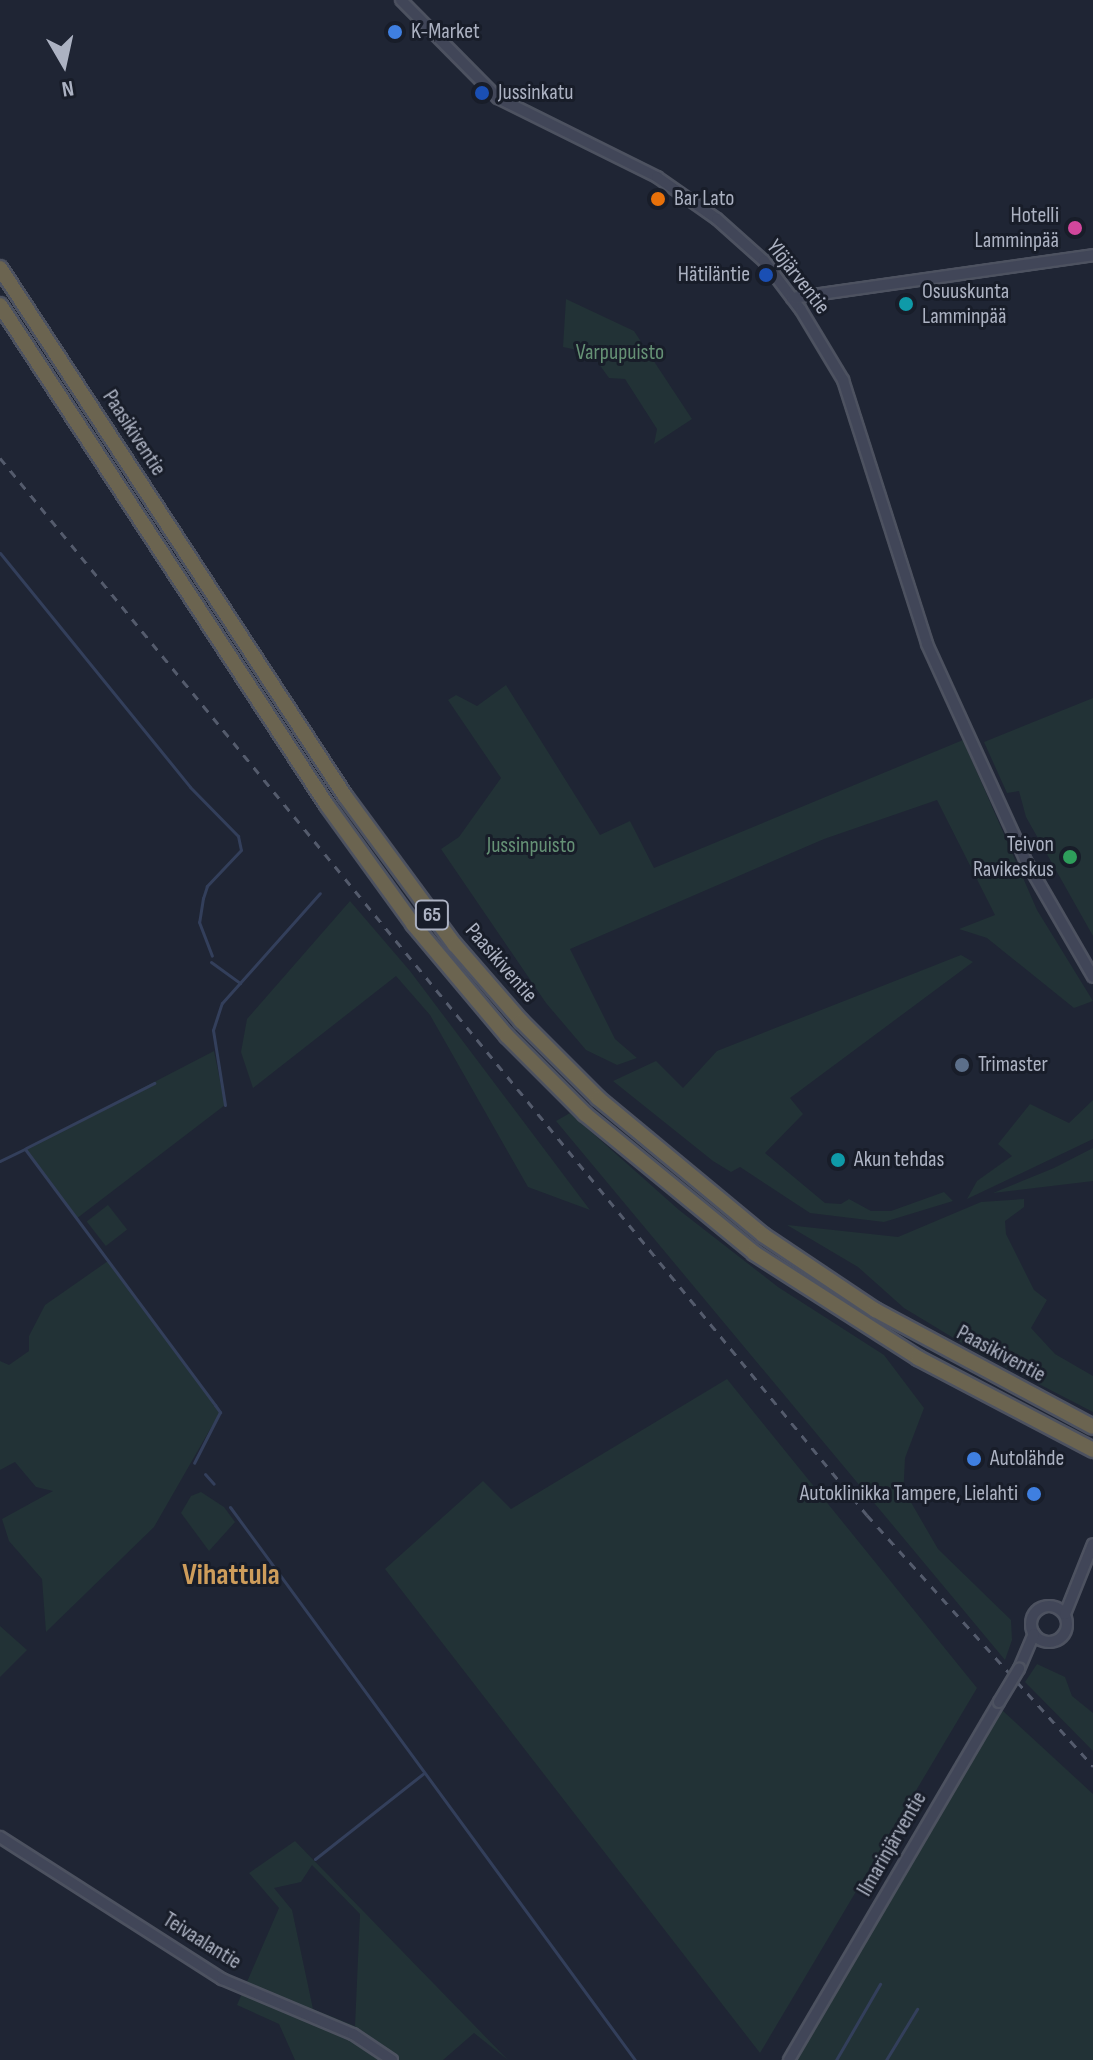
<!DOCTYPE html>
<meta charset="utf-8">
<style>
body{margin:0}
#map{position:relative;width:1093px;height:2060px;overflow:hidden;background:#1f2534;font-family:"Sofia Sans Condensed",sans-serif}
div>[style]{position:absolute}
.green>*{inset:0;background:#223236;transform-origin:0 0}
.stream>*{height:3px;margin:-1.5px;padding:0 1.5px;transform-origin:1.5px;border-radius:1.5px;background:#333f5b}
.roads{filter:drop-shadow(2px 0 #4d5260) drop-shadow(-2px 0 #4d5260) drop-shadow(0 2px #4d5260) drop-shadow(0 -2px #4d5260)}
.secondary>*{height:10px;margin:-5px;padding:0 5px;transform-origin:5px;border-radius:5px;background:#414658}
.secondary>.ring{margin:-5px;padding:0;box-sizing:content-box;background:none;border:10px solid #414658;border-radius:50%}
.highway>*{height:14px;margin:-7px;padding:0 7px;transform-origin:7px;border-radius:7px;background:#6b6450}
.rail>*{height:3px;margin-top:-1.5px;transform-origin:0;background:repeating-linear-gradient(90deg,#545b6c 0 8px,transparent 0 16px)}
.bridges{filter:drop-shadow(2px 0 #4d5260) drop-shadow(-2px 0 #4d5260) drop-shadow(0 2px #4d5260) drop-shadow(0 -2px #4d5260)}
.secondary-bridge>*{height:10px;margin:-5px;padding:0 5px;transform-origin:5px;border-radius:5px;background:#414658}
.dots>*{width:22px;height:22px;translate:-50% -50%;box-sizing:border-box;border:4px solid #181d29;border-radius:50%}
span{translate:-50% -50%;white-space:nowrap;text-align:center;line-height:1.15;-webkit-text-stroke:6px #181d29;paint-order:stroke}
.shield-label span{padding:2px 6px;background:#181d29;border:2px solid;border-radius:6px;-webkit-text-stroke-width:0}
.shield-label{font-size:20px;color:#acb2c2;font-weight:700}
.poi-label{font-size:22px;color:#acb2c2}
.left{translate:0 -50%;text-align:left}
.right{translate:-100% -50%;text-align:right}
.street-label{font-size:22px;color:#acb2c2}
.park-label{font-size:22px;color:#659175}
.district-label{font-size:30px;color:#ce9d5b;font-weight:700}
.north{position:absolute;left:24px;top:24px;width:80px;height:80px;-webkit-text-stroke:6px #181d29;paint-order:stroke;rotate:171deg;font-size:22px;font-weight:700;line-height:32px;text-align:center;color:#acb2c2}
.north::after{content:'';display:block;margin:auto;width:28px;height:36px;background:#acb2c2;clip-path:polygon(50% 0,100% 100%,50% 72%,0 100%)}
</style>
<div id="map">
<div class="green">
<i style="clip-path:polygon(566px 299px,634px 331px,692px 419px,654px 444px,657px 429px,625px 379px,609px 378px,591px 353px,563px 347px)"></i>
<i style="clip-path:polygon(506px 685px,600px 835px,630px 821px,654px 868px,963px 740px,1037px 910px,1093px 1001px,1074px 1008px,987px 938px,959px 929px,995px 915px,937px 800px,824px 839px,570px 949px,615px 1039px,637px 1058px,617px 1065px,586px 1050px,546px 1003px,441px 849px,459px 837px,501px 778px,448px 700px,456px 695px,477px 706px)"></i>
<i style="clip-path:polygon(1093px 698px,1093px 936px,1026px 817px,1019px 791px,1007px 793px,984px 742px)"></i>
<i style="clip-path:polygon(350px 901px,410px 971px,590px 1210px,528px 1187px,430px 1015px,396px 976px,253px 1088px,241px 1052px,247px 1019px)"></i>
<i style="clip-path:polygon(961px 955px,973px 962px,790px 1098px,803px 1114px,765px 1153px,825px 1203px,841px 1204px,849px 1199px,871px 1211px,891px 1211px,944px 1192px,953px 1201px,884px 1222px,810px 1213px,740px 1167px,731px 1172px,713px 1161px,613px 1081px,656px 1061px,683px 1088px,717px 1051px)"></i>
<i style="clip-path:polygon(214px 1051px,225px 1105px,76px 1219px,25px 1149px)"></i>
<i style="clip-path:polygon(1093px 1100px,1093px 1139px,967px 1199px,977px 1181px,1012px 1156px,998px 1144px,1030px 1104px,1069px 1123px)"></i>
<i style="clip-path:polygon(570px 1113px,679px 1210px,778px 1287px,884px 1355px,924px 1408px,905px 1458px,903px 1499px,909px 1499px,938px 1549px,1011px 1620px,1012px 1640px,1005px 1660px,556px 1121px)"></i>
<i style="clip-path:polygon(1093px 1148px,1093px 1181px,993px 1193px,1054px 1168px)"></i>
<i style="clip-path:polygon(1024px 1199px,1024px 1207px,1005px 1221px,1006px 1234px,1034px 1290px,1047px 1300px,1031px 1328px,1055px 1354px,1093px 1376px,1093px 1412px,975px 1351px,904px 1308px,858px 1267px,787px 1225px,898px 1237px,981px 1202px)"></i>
<i style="left:108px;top:1205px;width:31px;height:27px;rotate:52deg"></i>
<i style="clip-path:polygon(108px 1261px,220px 1412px,154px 1527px,46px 1632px,42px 1579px,9px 1541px,2px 1519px,53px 1491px,36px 1487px,15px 1462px,0 1470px,0 1361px,9px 1365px,29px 1351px,29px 1336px,45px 1305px)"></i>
<i style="clip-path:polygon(727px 1379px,977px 1688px,760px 2053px,385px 1569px,483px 1481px,511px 1509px)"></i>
<i style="clip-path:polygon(201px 1492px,224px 1507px,235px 1522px,209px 1551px,181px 1513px,191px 1496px)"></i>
<i style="clip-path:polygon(0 1626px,27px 1650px,0 1677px)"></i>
<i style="clip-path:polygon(1037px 1664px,1065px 1677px,1072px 1696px,1093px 1713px,1093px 1751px,1025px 1682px)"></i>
<i style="clip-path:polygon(1002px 1710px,1093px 1794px,1093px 2060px,796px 2060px)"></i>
<i style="clip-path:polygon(evenodd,295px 1841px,508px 2060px,474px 2033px,443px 2060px,295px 2060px,279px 2024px,237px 2005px,279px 1908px,249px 1873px,295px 1841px,312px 1865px,360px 1914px,355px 2026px,313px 2009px,292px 1910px,274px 1888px,301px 1882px,312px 1865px)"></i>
</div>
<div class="stream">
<i style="left:0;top:553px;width:301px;rotate:50.9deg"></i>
<i style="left:190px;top:787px;width:69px;rotate:45.6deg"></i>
<i style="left:238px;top:836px;width:14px;rotate:78deg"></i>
<i style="left:241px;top:850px;width:50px;rotate:133.4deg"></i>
<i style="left:207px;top:886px;width:13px;rotate:108deg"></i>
<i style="left:203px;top:898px;width:24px;rotate:99deg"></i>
<i style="left:199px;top:922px;width:36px;rotate:69deg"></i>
<i style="left:211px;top:962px;width:36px;rotate:36deg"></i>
<i style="left:225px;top:1105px;width:76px;rotate:-99.1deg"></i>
<i style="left:213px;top:1030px;width:28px;rotate:-72deg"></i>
<i style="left:222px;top:1003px;width:147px;rotate:-48.3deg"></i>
<i style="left:26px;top:1148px;width:144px;rotate:-26.9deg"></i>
<i style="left:0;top:1161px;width:28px;rotate:-26deg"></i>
<i style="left:25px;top:1149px;width:319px;rotate:53.4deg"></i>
<i style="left:215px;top:1405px;width:9px;rotate:54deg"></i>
<i style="left:220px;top:1412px;width:57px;rotate:117deg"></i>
<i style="left:205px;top:1474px;width:13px;rotate:48deg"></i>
<i style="left:230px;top:1507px;width:685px;rotate:53.78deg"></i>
<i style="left:315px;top:1859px;width:139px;rotate:-38.3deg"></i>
<i style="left:836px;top:2060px;width:88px;rotate:-59.9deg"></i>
<i style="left:886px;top:2060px;width:60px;rotate:-58.7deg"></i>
</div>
<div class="roads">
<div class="secondary">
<i style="left:401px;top:0;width:138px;rotate:45.3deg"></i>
<i style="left:498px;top:98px;width:178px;rotate:26.4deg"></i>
<i style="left:657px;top:177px;width:73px;rotate:35deg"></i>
<i style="left:717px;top:219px;width:63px;rotate:41.8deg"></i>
<i style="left:764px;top:261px;width:61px;rotate:52.9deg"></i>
<i style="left:801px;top:310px;width:82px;rotate:59deg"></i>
<i style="left:843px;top:380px;width:277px;rotate:72.3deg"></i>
<i style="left:927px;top:644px;width:236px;rotate:65.5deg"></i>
<i style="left:1025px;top:859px;width:136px;rotate:60deg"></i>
<i style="left:792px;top:298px;width:304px;rotate:-8.1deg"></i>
<i class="ring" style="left:1031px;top:1606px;width:26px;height:26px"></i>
<i style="left:1065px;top:1614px;width:75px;rotate:-68.2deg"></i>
<i style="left:1019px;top:1669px;width:38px;rotate:-67deg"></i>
<i style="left:0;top:1837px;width:264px;rotate:32.6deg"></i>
<i style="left:222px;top:1979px;width:142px;rotate:22.8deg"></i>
<i style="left:353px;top:2034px;width:47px;rotate:33.7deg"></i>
<i style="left:789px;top:2060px;width:415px;rotate:-59.6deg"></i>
</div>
<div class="highway">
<i style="left:0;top:268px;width:631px;rotate:56.84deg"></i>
<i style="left:345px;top:796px;width:185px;rotate:53.6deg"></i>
<i style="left:455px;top:945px;width:101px;rotate:49deg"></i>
<i style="left:521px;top:1021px;width:109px;rotate:45deg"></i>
<i style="left:598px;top:1098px;width:214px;rotate:39.7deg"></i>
<i style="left:763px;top:1235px;width:135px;rotate:33.8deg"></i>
<i style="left:875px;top:1310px;width:247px;rotate:28.2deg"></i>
<i style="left:0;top:305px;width:597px;rotate:56.82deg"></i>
<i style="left:327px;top:805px;width:147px;rotate:54.1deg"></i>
<i style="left:413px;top:924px;width:146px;rotate:50deg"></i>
<i style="left:507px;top:1036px;width:110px;rotate:45deg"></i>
<i style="left:585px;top:1114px;width:219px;rotate:39.4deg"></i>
<i style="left:754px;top:1253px;width:195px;rotate:32.6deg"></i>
<i style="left:918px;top:1358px;width:198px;rotate:27.7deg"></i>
</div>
</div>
<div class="rail">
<i style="left:0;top:458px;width:1367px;rotate:50.64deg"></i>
<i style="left:867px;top:1515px;width:338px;rotate:48deg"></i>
</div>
<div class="bridges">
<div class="secondary-bridge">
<i style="left:999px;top:1702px;width:39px;rotate:-59deg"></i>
</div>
</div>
<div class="dots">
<i style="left:395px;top:32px;background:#3f7fe0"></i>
<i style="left:482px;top:93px;background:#1a4fb4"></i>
<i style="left:658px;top:199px;background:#e8710a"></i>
<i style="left:1075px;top:228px;background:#d1479c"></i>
<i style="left:766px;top:275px;background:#1a4fb4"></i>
<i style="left:906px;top:304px;background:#0f9aa8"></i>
<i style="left:1070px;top:857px;background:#2e9e5b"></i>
<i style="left:962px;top:1065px;background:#5c6f8a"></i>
<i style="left:838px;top:1160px;background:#0f9aa8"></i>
<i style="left:974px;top:1459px;background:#3f7fe0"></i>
<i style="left:1034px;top:1494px;background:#3f7fe0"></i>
</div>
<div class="shield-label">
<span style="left:432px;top:915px">65</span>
</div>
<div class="poi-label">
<span class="left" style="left:411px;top:32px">K-Market</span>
<span class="left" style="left:498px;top:93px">Jussinkatu</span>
<span class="left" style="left:674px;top:199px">Bar Lato</span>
<span class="right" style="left:1059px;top:228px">Hotelli<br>Lamminpää</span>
<span class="right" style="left:750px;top:275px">Hätiläntie</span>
<span class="left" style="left:922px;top:304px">Osuuskunta<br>Lamminpää</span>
<span class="right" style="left:1054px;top:857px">Teivon<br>Ravikeskus</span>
<span class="left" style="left:978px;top:1065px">Trimaster</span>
<span class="left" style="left:854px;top:1160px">Akun tehdas</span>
<span class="left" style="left:990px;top:1459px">Autolähde</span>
<span class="right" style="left:1018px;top:1494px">Autoklinikka Tampere, Lielahti</span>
</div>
<div class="street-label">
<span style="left:798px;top:277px;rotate:52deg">Ylöjärventie</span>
<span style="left:134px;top:433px;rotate:57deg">Paasikiventie</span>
<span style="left:501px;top:963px;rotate:49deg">Paasikiventie</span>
<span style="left:1001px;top:1354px;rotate:28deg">Paasikiventie</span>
<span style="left:892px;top:1844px;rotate:-60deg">Ilmarinjärventie</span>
<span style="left:202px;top:1941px;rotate:32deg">Teivaalantie</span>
</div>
<div class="park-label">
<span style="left:620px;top:353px">Varpupuisto</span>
<span style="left:531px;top:846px">Jussinpuisto</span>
</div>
<div class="district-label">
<span style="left:231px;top:1575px">Vihattula</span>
</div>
<div class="north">N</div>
</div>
